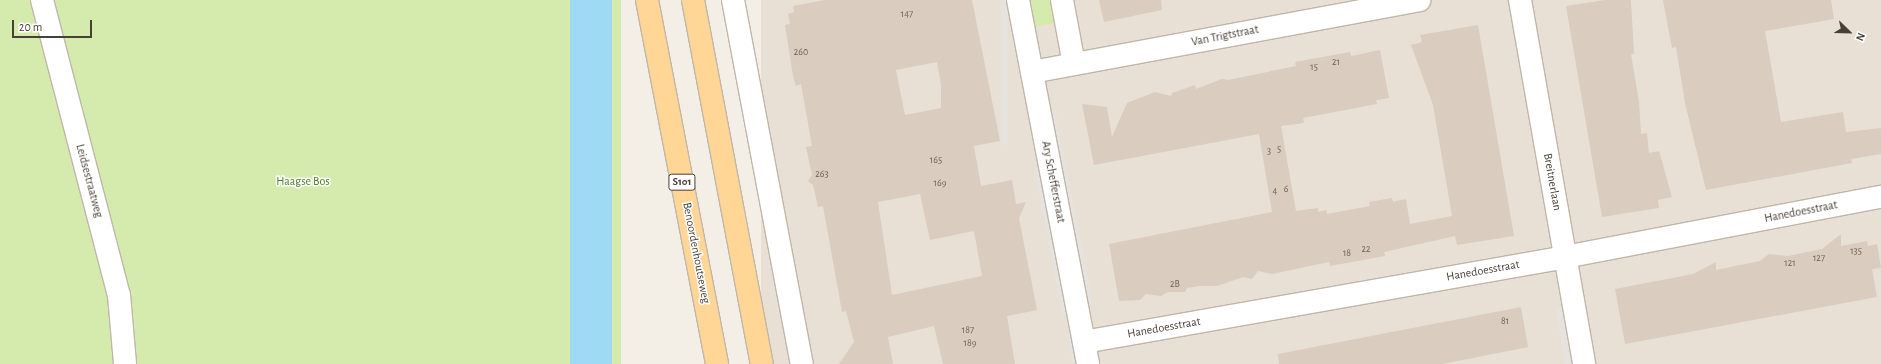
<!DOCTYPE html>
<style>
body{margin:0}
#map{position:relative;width:1881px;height:364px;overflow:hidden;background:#f4efe6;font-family:"Alegreya Sans",sans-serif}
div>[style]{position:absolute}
.residential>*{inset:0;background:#e8e0d4;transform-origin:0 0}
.green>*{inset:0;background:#d5ebad;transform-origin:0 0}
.parking>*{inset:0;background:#e5e2df;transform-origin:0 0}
.water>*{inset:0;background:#9fdaf5;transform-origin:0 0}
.building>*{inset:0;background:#daccbe}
.roads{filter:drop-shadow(1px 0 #c0b6a8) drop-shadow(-1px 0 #c0b6a8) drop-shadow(0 1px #c0b6a8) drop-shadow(0 -1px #c0b6a8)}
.minor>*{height:22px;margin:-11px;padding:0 11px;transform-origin:11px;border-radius:11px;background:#fff}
.major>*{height:22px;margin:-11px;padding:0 11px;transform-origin:11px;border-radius:11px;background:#ffd695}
span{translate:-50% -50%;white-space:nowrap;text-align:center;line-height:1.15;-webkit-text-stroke:3px #fff;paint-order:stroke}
.number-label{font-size:10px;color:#6c6257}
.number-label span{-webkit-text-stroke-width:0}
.shield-label span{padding:1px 3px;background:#fff;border:1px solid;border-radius:3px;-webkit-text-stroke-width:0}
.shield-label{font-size:11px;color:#483f35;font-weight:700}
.street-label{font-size:12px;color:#483f35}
.park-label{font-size:12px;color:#4f7d25}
.north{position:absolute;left:1829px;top:12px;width:40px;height:40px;-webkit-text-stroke:3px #fff;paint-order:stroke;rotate:113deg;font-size:11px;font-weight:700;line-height:16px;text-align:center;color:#483f35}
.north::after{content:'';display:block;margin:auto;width:14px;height:18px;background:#483f35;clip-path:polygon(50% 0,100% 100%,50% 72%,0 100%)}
.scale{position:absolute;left:12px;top:20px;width:80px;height:18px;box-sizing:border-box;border:2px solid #483f35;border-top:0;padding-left:5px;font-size:12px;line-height:14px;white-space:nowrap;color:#483f35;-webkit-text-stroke:3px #fff;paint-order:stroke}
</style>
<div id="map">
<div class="residential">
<i style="left:761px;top:0;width:1120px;height:370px"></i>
</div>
<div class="green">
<i style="left:0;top:0;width:573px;height:364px"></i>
<i style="left:612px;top:0;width:9px;height:370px"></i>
<i style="clip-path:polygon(1026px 0,1049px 0,1054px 23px,1031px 28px)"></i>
</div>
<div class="parking">
<i style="left:1001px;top:0;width:7px;height:145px"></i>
<i style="left:1055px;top:110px;width:198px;height:7px;rotate:79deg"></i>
<i style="left:1041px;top:167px;width:152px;height:7px;rotate:79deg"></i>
<i style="left:1881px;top:205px;width:6px;height:97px;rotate:90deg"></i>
<i style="left:1564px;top:307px;width:58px;height:8px;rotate:81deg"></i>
<i style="clip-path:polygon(1075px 334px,1080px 364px,1073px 364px,1067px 335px)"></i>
</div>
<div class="water">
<i style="left:570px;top:0;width:42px;height:371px"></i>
</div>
<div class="building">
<i style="clip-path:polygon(evenodd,825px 0,972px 0,1000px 141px,974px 146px,981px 186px,1012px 180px,1016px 204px,1026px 202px,1019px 218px,1037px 310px,1007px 316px,1015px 364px,943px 364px,934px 326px,888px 337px,893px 364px,839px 364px,854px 342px,846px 311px,842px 312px,823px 206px,818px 207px,813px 185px,808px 181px,812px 175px,806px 147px,812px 146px,801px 84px,796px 86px,793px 76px,785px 25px,790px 24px,788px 14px,794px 12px,793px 6px,825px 0,937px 62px,941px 85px,941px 108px,905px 115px,896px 70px,937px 62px,825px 0,920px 194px,930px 240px,974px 231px,982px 276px,892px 295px,878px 202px,920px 194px)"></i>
<i style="clip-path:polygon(1099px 0,1161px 0,1162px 10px,1104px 22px)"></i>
<i style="clip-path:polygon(1605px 0,1631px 0,1634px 54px,1631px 54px,1639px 102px,1641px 134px,1647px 133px,1649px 153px,1659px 151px,1672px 197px,1658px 200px,1659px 208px,1602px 217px,1566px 6px)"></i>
<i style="clip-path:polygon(1663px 0,1831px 0,1834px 19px,1765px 31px,1781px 122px,1843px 112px,1846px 132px,1881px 128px,1881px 154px,1851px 159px,1852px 163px,1706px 190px,1685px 103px,1676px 47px,1672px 48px)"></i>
<i style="clip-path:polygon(1478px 25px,1514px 236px,1457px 245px,1455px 236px,1384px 252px,1385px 256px,1330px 266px,1329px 262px,1272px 274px,1258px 271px,1252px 279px,1243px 277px,1217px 286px,1200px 286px,1187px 288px,1185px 292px,1168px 292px,1161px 296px,1146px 294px,1140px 300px,1119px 301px,1109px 244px,1272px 212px,1259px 134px,1094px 165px,1082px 104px,1107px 107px,1112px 137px,1127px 103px,1155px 92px,1171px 96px,1172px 93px,1195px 85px,1196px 89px,1222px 79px,1228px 80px,1296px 66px,1295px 62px,1350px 52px,1351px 56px,1380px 50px,1389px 98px,1376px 100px,1377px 104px,1303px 118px,1304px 123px,1281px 126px,1296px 211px,1318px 208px,1318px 212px,1326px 210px,1327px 214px,1370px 206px,1369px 202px,1392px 198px,1393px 202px,1406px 199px,1410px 224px,1452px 216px,1433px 105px,1411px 45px,1422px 42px,1420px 35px)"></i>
<i style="clip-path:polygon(1841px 234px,1841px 246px,1867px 241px,1868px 246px,1877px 244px,1881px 268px,1872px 269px,1877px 297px,1625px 344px,1615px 289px,1693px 274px,1716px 262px,1716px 270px,1760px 261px,1769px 254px,1788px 256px,1822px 249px)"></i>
<i style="clip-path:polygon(1521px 307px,1528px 347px,1442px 364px,1279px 364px,1278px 354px)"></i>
</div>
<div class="roads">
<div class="minor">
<i style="left:42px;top:0;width:305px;rotate:75.4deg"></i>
<i style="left:119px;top:295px;width:69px;rotate:85deg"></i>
<i style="left:733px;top:0;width:370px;rotate:79.3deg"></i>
<i style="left:1018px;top:0;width:371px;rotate:79.1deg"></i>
<i style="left:1062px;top:0;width:65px;rotate:79.4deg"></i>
<i style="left:1520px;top:0;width:370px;rotate:80deg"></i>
<i style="left:1032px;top:72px;width:394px;rotate:-10.5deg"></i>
<i style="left:1084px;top:342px;width:488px;rotate:-10deg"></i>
<i style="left:1565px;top:257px;width:322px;rotate:-10.8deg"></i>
</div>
<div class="major">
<i style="left:647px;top:0;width:371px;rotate:79.1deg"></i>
<i style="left:693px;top:0;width:370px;rotate:79.3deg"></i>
</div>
</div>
<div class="number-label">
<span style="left:907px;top:15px">147</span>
<span style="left:801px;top:53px">260</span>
<span style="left:1336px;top:63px">21</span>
<span style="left:1314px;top:68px">15</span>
<span style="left:1279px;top:150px">5</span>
<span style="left:1269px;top:152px">3</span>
<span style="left:936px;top:161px">165</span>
<span style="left:822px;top:175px">263</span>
<span style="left:940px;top:184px">169</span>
<span style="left:1286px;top:190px">6</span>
<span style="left:1275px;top:192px">4</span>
<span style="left:1366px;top:250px">22</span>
<span style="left:1856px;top:252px">135</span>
<span style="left:1347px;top:254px">18</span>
<span style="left:1819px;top:259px">127</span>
<span style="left:1790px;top:264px">121</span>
<span style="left:1175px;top:285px">2B</span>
<span style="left:1505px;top:322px">81</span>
<span style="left:968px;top:331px">187</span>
<span style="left:970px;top:344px">189</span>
</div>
<div class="shield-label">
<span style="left:682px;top:182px">S101</span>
</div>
<div class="street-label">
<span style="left:1225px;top:36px;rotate:-11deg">Van Trigtstraat</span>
<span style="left:89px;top:181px;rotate:75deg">Leidsestraatweg</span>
<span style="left:1053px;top:182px;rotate:79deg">Ary Schefferstraat</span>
<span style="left:1552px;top:182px;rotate:80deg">Breitnerlaan</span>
<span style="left:1801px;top:212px;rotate:-11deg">Hanedoesstraat</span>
<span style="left:696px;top:253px;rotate:79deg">Benoordenhoutseweg</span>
<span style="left:1483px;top:271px;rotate:-10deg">Hanedoesstraat</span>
<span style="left:1164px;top:328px;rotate:-10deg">Hanedoesstraat</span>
</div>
<div class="park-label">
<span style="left:303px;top:182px">Haagse Bos</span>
</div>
<div class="north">N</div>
<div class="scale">20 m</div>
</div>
